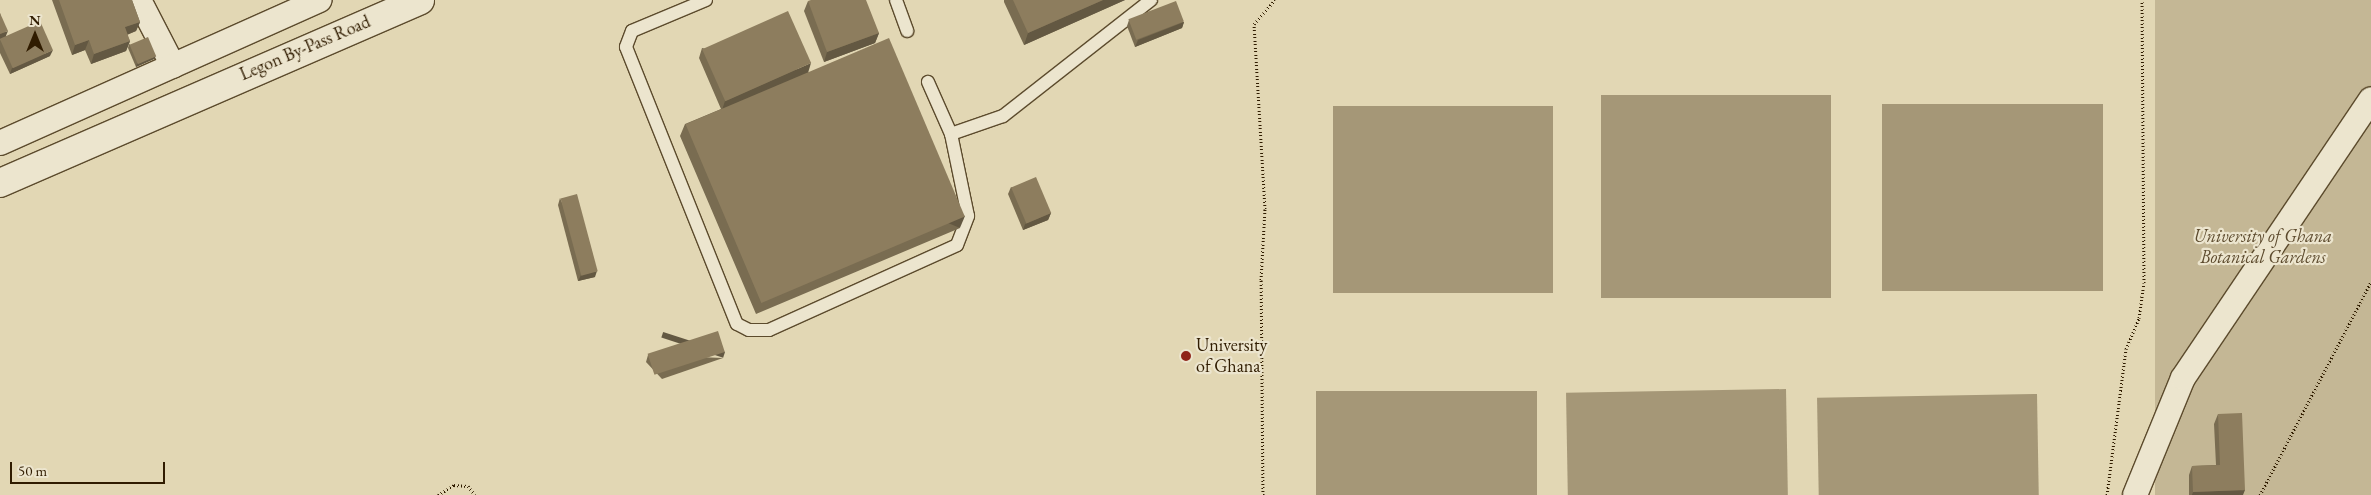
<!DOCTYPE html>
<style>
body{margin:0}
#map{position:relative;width:2371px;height:495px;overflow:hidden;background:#e2d7b4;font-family:"EB Garamond",serif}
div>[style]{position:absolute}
.green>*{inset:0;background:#c4b795;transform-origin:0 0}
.water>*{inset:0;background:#a59777;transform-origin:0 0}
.path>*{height:3px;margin-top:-1.5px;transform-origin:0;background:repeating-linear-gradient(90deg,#301c00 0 1px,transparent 0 3.5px)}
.roads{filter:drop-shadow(1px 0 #5c4b2d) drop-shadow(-1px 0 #5c4b2d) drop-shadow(0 1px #5c4b2d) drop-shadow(0 -1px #5c4b2d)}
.service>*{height:12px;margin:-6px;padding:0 6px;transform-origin:6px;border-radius:6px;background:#ece5ce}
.minor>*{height:24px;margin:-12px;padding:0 12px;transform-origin:12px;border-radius:12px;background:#ece5ce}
.tertiary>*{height:28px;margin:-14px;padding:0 14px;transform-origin:14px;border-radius:14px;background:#ece5ce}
.wall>*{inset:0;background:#796c51}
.shaded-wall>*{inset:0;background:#635842;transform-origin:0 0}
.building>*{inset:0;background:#8d7d5e;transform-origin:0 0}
.dots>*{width:14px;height:14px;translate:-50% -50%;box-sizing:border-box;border:2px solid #ece5ce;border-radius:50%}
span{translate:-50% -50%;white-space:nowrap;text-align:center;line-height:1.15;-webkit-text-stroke:4.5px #ece5ce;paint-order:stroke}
.street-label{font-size:18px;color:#301c00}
.park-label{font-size:18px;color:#5c4a2d;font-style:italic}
.poi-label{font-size:18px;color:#301c00}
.left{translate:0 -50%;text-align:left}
.north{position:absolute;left:10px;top:10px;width:50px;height:50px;-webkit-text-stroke:4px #ece5ce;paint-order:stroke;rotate:0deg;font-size:14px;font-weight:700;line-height:20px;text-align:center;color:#301c00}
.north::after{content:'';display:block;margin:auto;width:18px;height:22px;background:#301c00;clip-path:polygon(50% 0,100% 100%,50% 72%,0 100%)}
.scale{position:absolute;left:10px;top:462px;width:155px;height:22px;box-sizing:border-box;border:2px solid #301c00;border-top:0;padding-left:6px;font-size:15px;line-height:18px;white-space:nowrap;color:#301c00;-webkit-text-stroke:4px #ece5ce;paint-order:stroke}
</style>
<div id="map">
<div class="green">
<i style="left:2155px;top:0;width:216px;height:495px"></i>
</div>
<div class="water">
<i style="left:1601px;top:95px;width:230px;height:203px"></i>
<i style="left:2103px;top:104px;width:187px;height:221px;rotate:90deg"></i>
<i style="left:1553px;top:106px;width:187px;height:220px;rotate:90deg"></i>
<i style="left:1786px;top:389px;width:106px;height:220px;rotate:89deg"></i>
<i style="left:1537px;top:391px;width:104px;height:221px;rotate:90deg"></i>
<i style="left:2037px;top:394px;width:101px;height:220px;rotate:89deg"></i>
</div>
<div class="path">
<i style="left:438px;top:495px;width:19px;rotate:-32deg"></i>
<i style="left:454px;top:485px;width:14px;rotate:4deg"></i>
<i style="left:468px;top:486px;width:11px;rotate:52deg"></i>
<i style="left:1263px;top:495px;width:215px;rotate:-90.5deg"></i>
<i style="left:1261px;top:280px;width:71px;rotate:-86.8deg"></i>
<i style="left:1265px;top:209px;width:185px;rotate:-93.4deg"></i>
<i style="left:1254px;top:24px;width:32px;rotate:-49deg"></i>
<i style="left:2107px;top:495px;width:147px;rotate:-82.6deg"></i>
<i style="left:2126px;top:349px;width:34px;rotate:-67deg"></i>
<i style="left:2139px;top:318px;width:35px;rotate:-82deg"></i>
<i style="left:2144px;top:283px;width:283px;rotate:-90.4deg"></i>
<i style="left:2260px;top:495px;width:240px;rotate:-62.5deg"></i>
</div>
<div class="roads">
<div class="service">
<i style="left:706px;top:0;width:80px;rotate:157.3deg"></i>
<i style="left:632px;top:31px;width:17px;rotate:111deg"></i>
<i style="left:626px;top:47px;width:298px;rotate:68.2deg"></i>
<i style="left:737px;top:324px;width:13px;rotate:27deg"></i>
<i style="left:749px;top:330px;width:20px"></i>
<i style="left:769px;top:330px;width:206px;rotate:-24.3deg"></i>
<i style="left:957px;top:245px;width:31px;rotate:-69deg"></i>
<i style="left:968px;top:216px;width:84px;rotate:-101.7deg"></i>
<i style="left:951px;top:134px;width:57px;rotate:-113.9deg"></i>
<i style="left:896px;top:0;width:33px;rotate:70deg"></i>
<i style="left:951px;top:134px;width:55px;rotate:-19.1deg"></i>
<i style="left:1003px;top:116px;width:188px;rotate:-38.1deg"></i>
</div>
<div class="minor">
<i style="left:139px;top:0;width:74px;rotate:62.7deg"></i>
<i style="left:0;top:143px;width:350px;rotate:-24.1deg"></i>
<i style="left:2135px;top:495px;width:126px;rotate:-67.7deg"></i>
<i style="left:2183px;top:378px;width:336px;rotate:-56deg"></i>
</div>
<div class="tertiary">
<i style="left:0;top:183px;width:458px;rotate:-23.5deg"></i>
</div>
</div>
<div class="wall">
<i style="clip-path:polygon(52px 0,132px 0,140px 22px,136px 31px,127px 35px,130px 41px,126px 51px,91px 64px,85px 50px,72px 55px)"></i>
<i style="clip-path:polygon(1004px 0,1125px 0,1024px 45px,1004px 2px)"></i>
<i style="clip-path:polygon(808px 1px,879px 33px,875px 43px,824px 62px,804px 11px)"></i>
<i style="clip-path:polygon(0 13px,6px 36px,50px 56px,10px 74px,0 53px)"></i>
<i style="clip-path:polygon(1129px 20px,1184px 22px,1182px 28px,1135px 47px,1127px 26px)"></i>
<i style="clip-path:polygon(129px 44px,154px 59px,136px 67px,128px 48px)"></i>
<i style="clip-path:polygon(702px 48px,808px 72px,960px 228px,756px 314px,680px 136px,685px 124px,721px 109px,699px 58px)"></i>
<i style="clip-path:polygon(1011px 187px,1051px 213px,1048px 220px,1023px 230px,1008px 194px)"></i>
<i style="clip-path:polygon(560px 198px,595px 277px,578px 281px,558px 205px)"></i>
<i style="clip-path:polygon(648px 355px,723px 358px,662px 379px,646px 362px)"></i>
<i style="clip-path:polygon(2218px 414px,2243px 495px,2189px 495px,2189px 475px,2192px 466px,2216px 465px,2214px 424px)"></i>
</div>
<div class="shaded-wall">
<i style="clip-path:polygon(1103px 0,1125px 0,1024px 45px,1028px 33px)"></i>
<i style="clip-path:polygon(140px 22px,136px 31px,121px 37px,125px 27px)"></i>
<i style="clip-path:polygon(1184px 22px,1182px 28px,1135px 47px,1138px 40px)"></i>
<i style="clip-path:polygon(8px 31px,5px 38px,0 40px,0 34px)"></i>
<i style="clip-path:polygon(879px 33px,875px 43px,824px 62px,827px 52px)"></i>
<i style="clip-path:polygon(89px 40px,85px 50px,72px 55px,75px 45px)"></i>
<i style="clip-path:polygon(130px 41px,126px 51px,91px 64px,94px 54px)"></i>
<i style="clip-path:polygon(53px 50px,50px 56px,10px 74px,12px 68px)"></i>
<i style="clip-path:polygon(156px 56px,154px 59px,136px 67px,137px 63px)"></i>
<i style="clip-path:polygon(811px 63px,808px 73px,722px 110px,725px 101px)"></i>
<i style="clip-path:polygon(1051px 213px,1048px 220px,1023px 230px,1025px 224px)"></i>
<i style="left:965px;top:216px;width:13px;height:221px;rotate:113deg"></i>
<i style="clip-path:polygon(597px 271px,595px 277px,578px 281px,581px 275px)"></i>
<i style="left:725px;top:352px;width:6px;height:65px;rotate:108deg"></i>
<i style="clip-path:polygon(2245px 490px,2243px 495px,2192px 495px,2193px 492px)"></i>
</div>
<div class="building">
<i style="clip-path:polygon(59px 0,132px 0,140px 22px,125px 27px,130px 41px,94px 54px,89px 40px,75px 45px)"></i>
<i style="clip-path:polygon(811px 0,866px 0,879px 33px,827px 52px,808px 1px)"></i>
<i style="clip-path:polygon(1013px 0,1103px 0,1028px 33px)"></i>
<i style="left:1176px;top:1px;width:22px;height:51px;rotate:69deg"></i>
<i style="left:788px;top:11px;width:57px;height:94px;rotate:66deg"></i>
<i style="clip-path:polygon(0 13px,8px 31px,0 34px)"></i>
<i style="left:40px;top:21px;width:32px;height:44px;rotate:66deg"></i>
<i style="left:148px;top:37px;width:21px;height:20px;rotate:67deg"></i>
<i style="left:889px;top:38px;width:194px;height:221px;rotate:67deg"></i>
<i style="left:1036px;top:177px;width:39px;height:27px;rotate:67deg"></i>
<i style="left:577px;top:194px;width:80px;height:17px;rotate:75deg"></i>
<i style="left:718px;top:331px;width:22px;height:74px;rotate:72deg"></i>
<i style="clip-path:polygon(2242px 413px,2245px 490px,2193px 492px,2192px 466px,2220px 465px,2218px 414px)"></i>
</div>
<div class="dots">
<i style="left:1186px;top:356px;background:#8f2418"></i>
</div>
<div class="street-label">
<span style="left:305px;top:48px;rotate:-23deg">Legon By-Pass Road</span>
</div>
<div class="park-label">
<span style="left:2263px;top:247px">University of Ghana<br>Botanical Gardens</span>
</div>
<div class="poi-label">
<span class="left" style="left:1196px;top:356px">University<br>of Ghana</span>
</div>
<div class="north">N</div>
<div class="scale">50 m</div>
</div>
